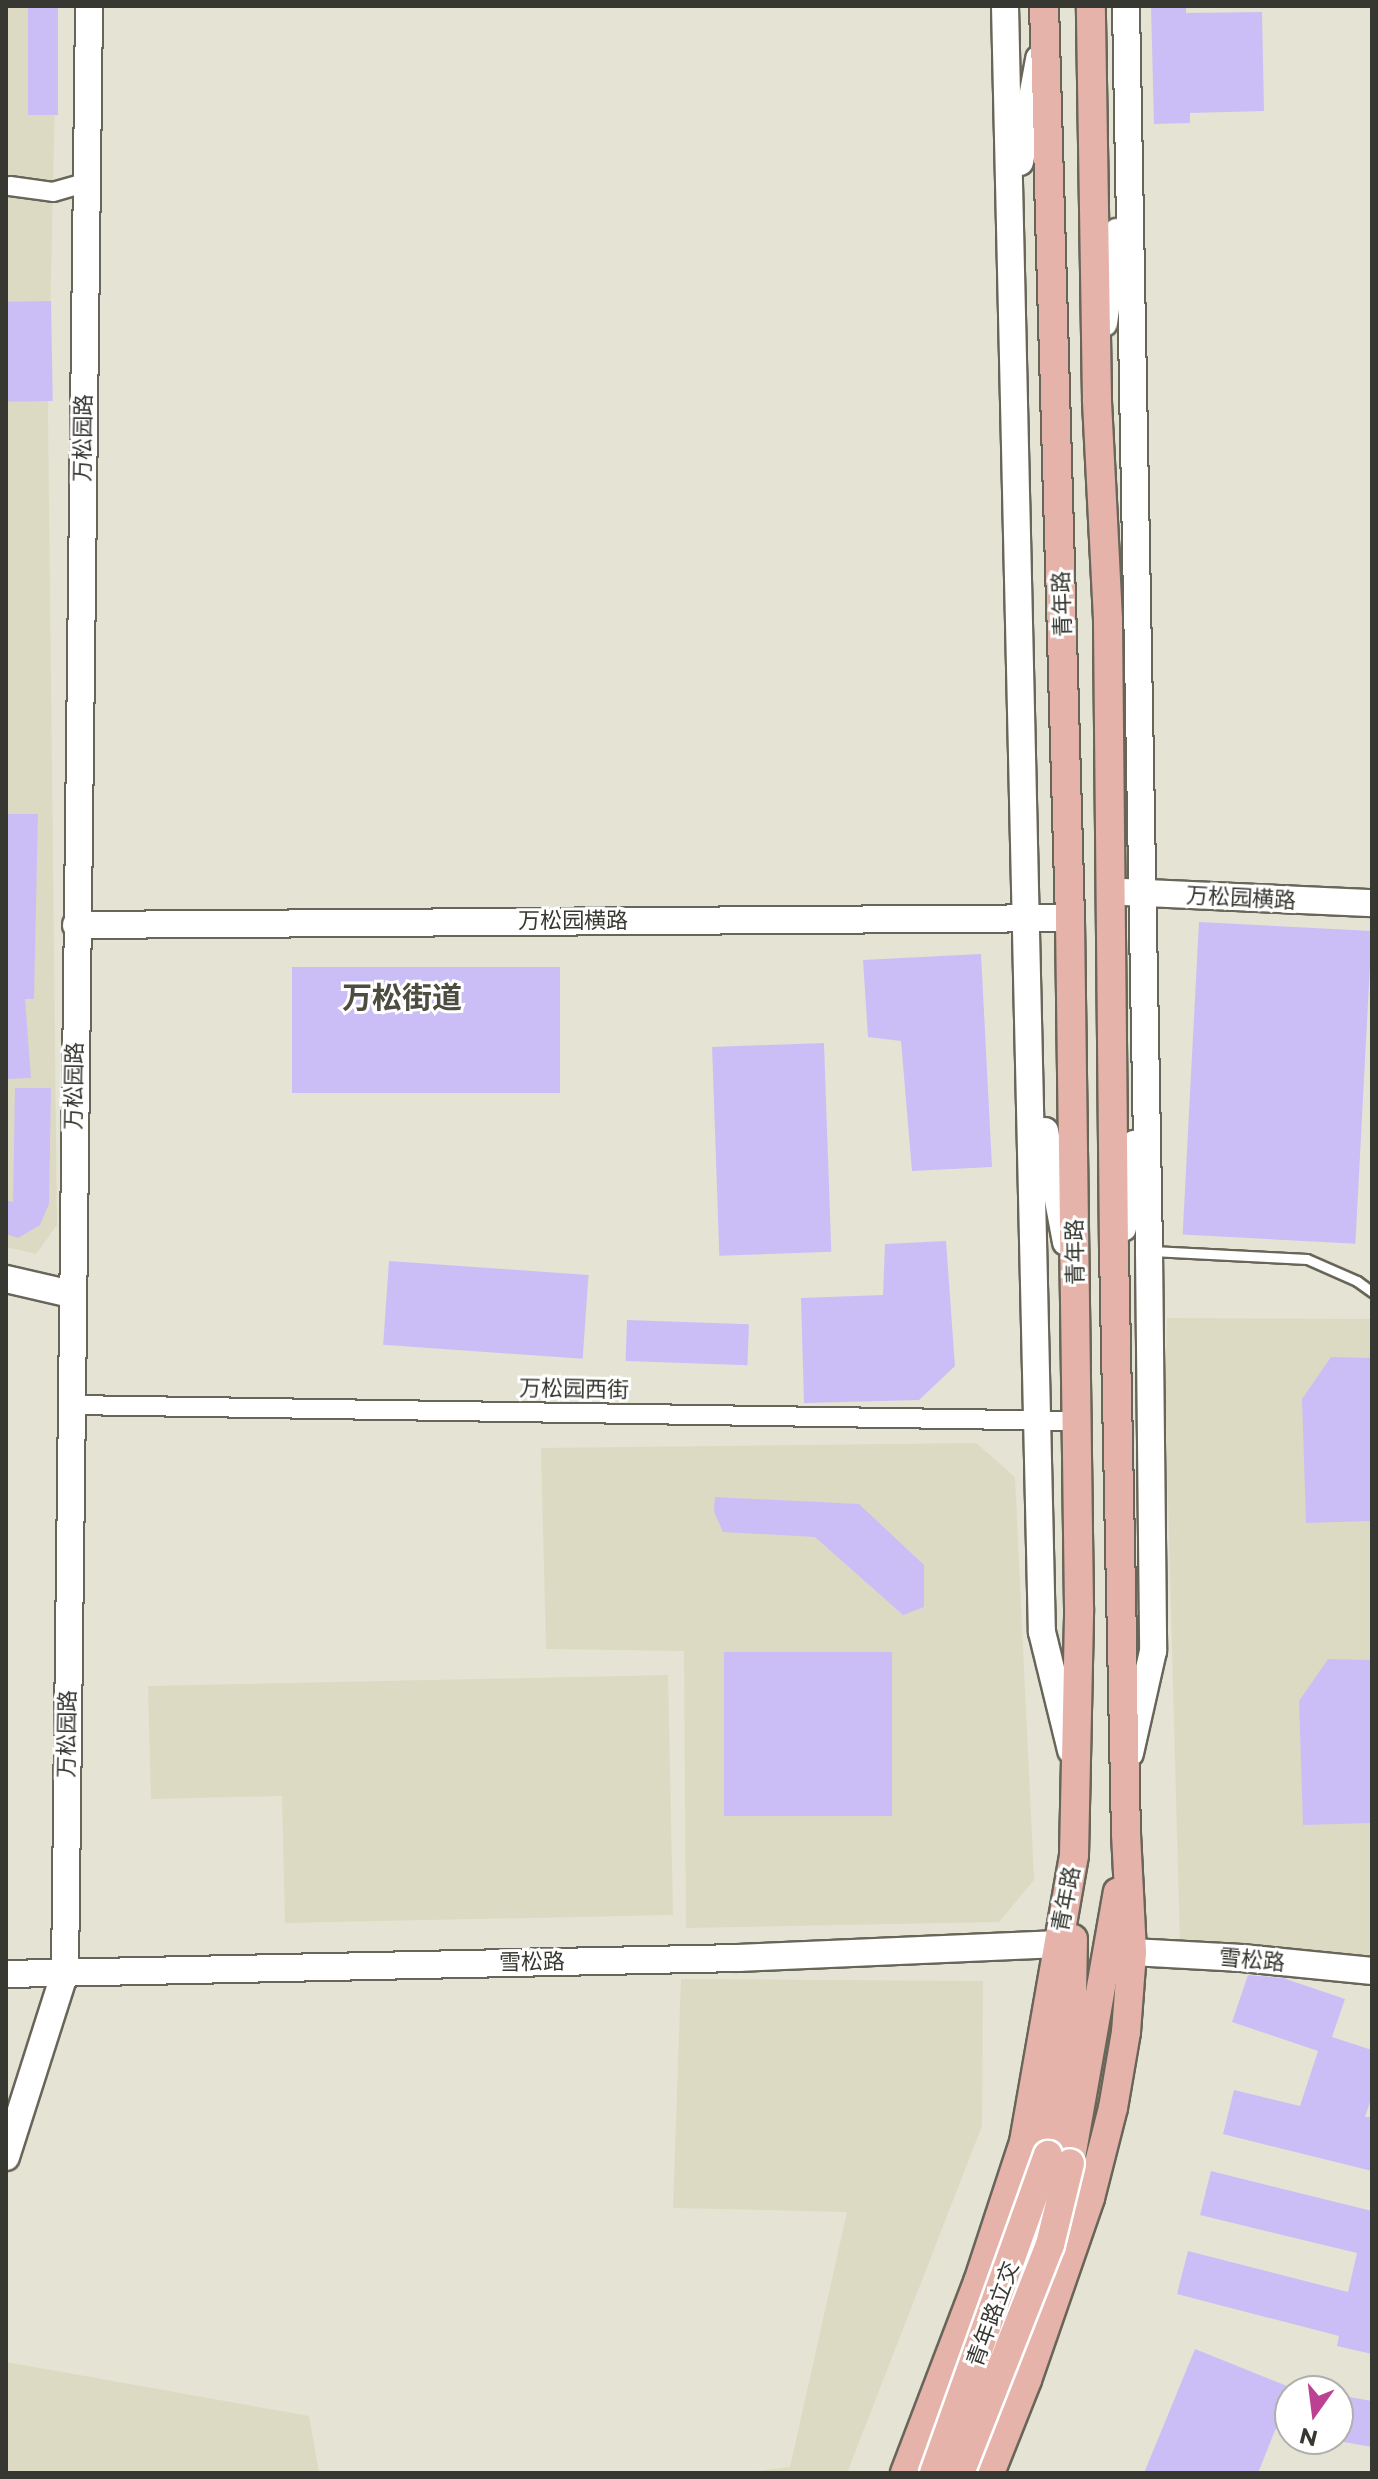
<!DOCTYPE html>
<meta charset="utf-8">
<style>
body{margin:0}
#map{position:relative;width:1378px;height:2479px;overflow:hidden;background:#e5e3d4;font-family:Montserrat,"Noto Sans SC",sans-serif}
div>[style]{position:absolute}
.built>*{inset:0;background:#dddac3}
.building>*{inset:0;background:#cbbef7;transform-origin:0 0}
.roads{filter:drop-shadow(2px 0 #686559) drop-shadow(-2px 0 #686559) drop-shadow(0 2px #686559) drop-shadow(0 -2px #686559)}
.lane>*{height:9px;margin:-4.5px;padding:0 4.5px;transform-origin:4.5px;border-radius:4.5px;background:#fff}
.street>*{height:18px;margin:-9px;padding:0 9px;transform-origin:9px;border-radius:9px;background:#fff}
.secondary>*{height:26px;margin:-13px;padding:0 13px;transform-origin:13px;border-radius:13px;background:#fff}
.primary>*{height:28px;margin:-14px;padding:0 14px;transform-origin:14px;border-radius:14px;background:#e5b3a9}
.bridges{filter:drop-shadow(2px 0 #fff) drop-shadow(-2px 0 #fff) drop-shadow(0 2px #fff) drop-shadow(0 -2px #fff)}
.primary-bridge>*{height:28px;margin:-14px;padding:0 14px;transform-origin:14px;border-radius:14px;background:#e5b3a9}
span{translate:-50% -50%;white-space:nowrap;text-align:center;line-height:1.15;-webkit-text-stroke:6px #fff;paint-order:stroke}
.street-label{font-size:22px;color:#383832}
.district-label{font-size:30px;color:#4e4c40;font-weight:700}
.frame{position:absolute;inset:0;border:8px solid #383832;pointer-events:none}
.north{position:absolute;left:1274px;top:2375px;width:80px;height:80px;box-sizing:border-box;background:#fff;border:2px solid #afafad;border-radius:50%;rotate:194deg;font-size:22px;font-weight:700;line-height:32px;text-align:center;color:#383832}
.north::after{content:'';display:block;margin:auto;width:28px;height:36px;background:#bc4192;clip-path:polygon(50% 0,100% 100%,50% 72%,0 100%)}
</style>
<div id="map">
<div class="built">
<i style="clip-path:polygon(6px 6px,57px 6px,48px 412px,57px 1225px,36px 1254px,6px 1247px)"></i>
<i style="clip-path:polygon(1167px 1318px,1372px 1319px,1372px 1955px,1180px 1944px,1165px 1390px)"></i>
<i style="clip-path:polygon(976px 1443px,1015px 1477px,1034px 1880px,999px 1922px,686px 1928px,684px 1651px,546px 1649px,541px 1448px)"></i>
<i style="clip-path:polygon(668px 1675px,673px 1915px,285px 1923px,282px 1796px,151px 1799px,148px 1686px)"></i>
<i style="clip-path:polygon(681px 1979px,983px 1981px,982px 2126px,847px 2473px,742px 2473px,790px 2467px,847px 2212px,673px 2208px)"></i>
<i style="clip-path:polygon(6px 2362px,309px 2416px,319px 2473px,6px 2473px)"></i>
</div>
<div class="building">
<i style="left:28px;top:6px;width:30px;height:109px"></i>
<i style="clip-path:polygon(1151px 6px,1186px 6px,1186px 13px,1262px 12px,1264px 111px,1190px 113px,1190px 123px,1154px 124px)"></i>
<i style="left:51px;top:301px;width:100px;height:45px;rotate:89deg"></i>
<i style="clip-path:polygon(6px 814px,38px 814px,34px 999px,25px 999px,31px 1078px,6px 1079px)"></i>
<i style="left:1199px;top:922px;width:173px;height:313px;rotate:3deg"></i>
<i style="clip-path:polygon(981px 954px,992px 1167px,912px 1171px,901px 1041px,868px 1037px,863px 960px)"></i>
<i style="left:560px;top:967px;width:126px;height:268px;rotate:90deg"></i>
<i style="left:824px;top:1043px;width:209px;height:112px;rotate:88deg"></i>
<i style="clip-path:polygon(15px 1088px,51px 1088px,49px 1204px,40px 1225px,18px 1238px,6px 1234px,6px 1200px,13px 1202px)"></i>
<i style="clip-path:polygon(946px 1241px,955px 1366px,919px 1400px,804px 1403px,801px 1298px,883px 1295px,885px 1244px)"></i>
<i style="left:389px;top:1261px;width:200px;height:84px;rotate:4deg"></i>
<i style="left:627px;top:1320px;width:122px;height:41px;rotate:2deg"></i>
<i style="clip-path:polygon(1331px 1357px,1372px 1358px,1372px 1521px,1306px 1523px,1302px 1399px)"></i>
<i style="clip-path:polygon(715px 1497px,859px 1504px,924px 1565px,924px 1607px,903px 1615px,815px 1537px,723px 1532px,714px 1512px)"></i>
<i style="left:724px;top:1652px;width:168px;height:164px"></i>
<i style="clip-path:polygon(1328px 1659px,1372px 1660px,1372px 1823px,1303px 1825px,1299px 1701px)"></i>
<i style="clip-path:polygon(1248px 1975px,1283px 1978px,1345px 1999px,1332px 2037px,1372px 2050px,1372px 2096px,1365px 2117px,1372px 2117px,1372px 2171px,1223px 2134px,1234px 2090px,1300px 2106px,1318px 2051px,1232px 2022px)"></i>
<i style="clip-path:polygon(1211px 2171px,1372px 2211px,1372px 2354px,1337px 2346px,1339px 2336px,1177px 2294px,1188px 2251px,1348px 2292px,1357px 2253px,1200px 2215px)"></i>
<i style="clip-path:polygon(1195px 2349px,1292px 2388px,1258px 2473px,1144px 2473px)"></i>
<i style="clip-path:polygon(1338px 2395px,1372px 2401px,1372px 2447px,1338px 2441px)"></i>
</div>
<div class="roads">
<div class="lane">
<i style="left:1152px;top:1251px;width:155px;rotate:3deg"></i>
<i style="left:1307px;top:1259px;width:55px;rotate:23.7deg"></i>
<i style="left:1357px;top:1281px;width:19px;rotate:36deg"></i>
</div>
<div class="street">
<i style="left:10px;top:186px;width:43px;rotate:7.9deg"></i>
<i style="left:53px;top:192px;width:35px;rotate:-16deg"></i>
<i style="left:71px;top:1405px;width:1006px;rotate:0.91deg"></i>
</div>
<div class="secondary">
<i style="left:1005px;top:6px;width:1626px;rotate:88.7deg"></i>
<i style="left:1042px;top:1632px;width:122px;rotate:76.2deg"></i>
<i style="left:1126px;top:6px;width:1245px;rotate:88.94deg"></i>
<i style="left:1149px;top:1251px;width:400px;rotate:89.4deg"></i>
<i style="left:1153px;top:1651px;width:105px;rotate:102.7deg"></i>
<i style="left:1020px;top:162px;width:105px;rotate:-79.5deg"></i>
<i style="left:1104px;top:323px;width:92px;rotate:-81.9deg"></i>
<i style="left:1126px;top:892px;width:246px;rotate:2.6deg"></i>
<i style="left:76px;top:925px;width:994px;rotate:-0.4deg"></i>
<i style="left:1045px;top:1131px;width:113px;rotate:79.3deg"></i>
<i style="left:1123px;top:1228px;width:85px;rotate:-82.5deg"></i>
<i style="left:6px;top:1279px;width:67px;rotate:13deg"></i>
<i style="left:1132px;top:1952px;width:110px;rotate:3.1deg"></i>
<i style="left:1242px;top:1958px;width:131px;rotate:5.7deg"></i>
<i style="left:6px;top:1974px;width:733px;rotate:-1.25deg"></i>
<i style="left:739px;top:1958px;width:319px;rotate:-2.5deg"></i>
<i style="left:6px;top:2157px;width:194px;rotate:-72.3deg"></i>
<i style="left:65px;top:1972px;width:1966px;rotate:-89.3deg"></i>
</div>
<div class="primary">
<i style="left:1048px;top:2155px;width:162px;rotate:-81.5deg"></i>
<i style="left:1072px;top:1995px;width:56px;rotate:-89deg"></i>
<i style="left:1070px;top:2163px;width:275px;rotate:-80deg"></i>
<i style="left:905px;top:2473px;width:204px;rotate:-69.1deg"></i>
<i style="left:978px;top:2282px;width:147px;rotate:-71.8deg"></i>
<i style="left:1024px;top:2142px;width:291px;rotate:-80.1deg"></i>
<i style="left:1074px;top:1855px;width:247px;rotate:-88.8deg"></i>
<i style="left:1079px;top:1608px;width:690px;rotate:-90.75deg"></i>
<i style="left:1070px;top:918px;width:912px;rotate:-91.63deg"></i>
<i style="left:990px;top:2473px;width:100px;rotate:-68.3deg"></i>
<i style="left:1027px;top:2380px;width:193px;rotate:-70.9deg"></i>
<i style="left:1090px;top:2198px;width:93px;rotate:-75.7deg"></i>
<i style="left:1113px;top:2108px;width:77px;rotate:-80.3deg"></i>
<i style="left:1126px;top:2032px;width:80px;rotate:-85.7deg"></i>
<i style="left:1132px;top:1952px;width:118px;rotate:-92.9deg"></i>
<i style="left:1126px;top:1834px;width:585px;rotate:-91.18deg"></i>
<i style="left:1114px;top:1249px;width:630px;rotate:-90.55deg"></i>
<i style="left:1108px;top:619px;width:220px;rotate:-92.9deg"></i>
<i style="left:1097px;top:399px;width:393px;rotate:-90.9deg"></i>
</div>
</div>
<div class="bridges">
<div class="primary-bridge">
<i style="left:934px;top:2473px;width:338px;rotate:-70.3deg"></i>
<i style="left:960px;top:2473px;width:245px;rotate:-68.5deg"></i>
<i style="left:1050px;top:2245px;width:84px;rotate:-76.3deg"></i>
</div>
</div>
<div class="street-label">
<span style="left:83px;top:438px;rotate:-89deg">万松园路</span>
<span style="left:1062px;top:604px;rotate:-92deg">青年路</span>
<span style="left:1241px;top:898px;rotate:3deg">万松园横路</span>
<span style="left:573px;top:921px">万松园横路</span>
<span style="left:74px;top:1086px;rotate:-89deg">万松园路</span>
<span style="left:1075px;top:1252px;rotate:-91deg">青年路</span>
<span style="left:574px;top:1389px;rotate:1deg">万松园西街</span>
<span style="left:67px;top:1734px;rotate:-89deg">万松园路</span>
<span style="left:1066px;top:1899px;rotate:-79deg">青年路</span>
<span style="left:1252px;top:1960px;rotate:5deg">雪松路</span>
<span style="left:532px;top:1962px;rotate:-1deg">雪松路</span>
<span style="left:993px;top:2314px;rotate:-70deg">青年路立交</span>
</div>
<div class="district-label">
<span style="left:402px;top:998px">万松街道</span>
</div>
<div class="frame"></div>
<div class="north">N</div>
</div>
